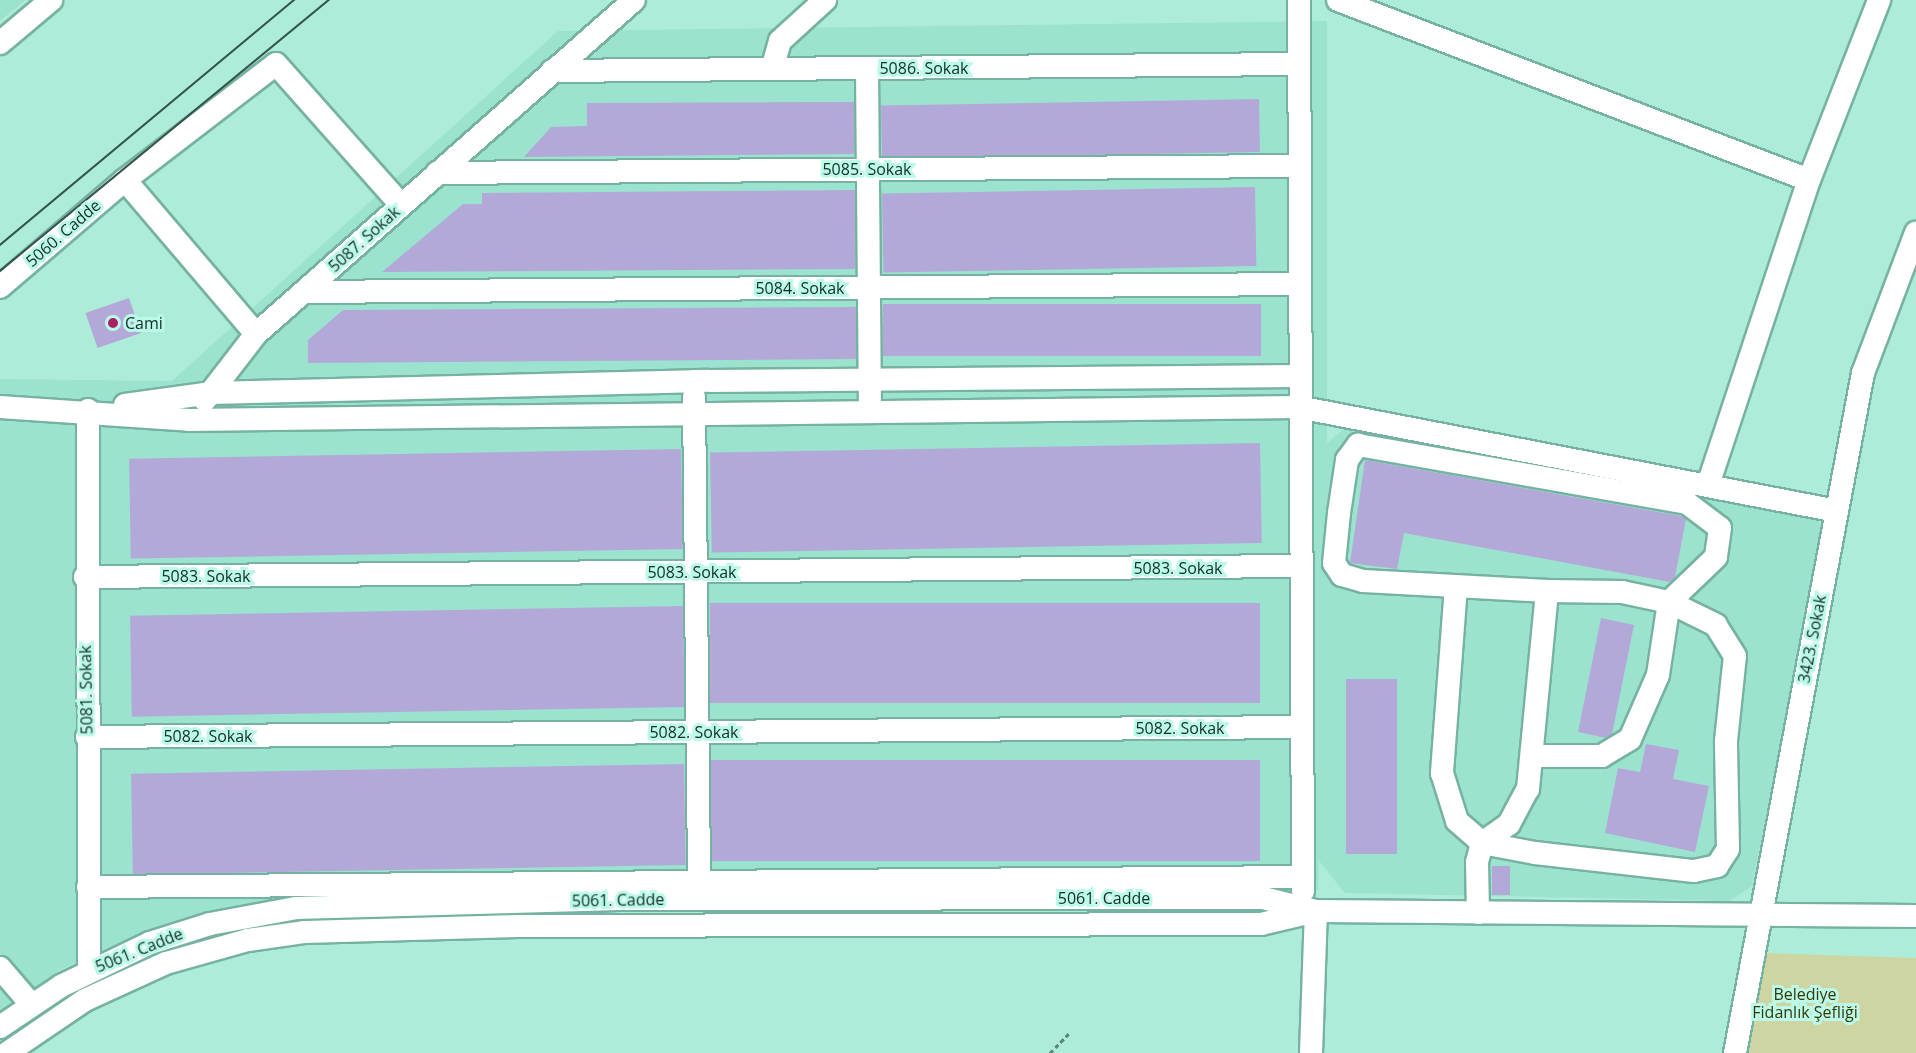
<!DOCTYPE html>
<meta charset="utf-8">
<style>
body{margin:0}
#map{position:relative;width:1916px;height:1053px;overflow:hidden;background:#aeecda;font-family:"Open Sans",sans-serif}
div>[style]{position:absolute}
.built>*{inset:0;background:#9be3cf}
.green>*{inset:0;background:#cdd5a3}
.building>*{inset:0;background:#b3a9d8;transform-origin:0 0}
.path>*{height:3px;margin-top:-1.5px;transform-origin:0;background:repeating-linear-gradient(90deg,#5b8579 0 4.5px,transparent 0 7.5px)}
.roads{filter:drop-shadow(2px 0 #76b2a1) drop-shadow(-2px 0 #76b2a1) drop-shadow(0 2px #76b2a1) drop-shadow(0 -2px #76b2a1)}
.minor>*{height:22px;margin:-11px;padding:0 11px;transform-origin:11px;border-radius:11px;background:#fff}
.tram>*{height:1.5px;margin:-0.75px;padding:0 0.75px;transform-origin:0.75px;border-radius:0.75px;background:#33544b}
.dots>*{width:16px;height:16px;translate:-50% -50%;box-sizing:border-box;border:3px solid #bbfae8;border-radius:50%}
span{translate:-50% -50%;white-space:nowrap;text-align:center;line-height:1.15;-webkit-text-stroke:6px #bbfae8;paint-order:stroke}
.street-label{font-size:16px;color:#142d27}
.poi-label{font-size:16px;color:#142d27}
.left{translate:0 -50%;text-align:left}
.park-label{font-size:16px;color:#343808}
</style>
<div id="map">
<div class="built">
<i style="clip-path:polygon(0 0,26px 0,0 21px)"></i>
<i style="clip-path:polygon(1327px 21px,1327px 443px,1345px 428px,1813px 514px,1823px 527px,1752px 886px,1730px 901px,1345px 893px,1319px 861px,1318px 890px,290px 900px,107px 948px,60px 970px,0 1012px,0 379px,172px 381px,558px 31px)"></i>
</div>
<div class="green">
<i style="clip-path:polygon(1763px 953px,1916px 958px,1916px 1053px,1744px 1053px)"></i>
</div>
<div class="building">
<i style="left:1259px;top:99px;width:53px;height:378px;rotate:89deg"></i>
<i style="clip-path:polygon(854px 102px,854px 154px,524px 157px,551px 127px,587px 126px,587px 103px)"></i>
<i style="left:1255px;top:187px;width:79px;height:373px;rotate:89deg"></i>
<i style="clip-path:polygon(855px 190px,855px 269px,382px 272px,463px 204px,482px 204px,482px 193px)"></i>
<i style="left:129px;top:298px;width:37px;height:46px;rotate:71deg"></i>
<i style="left:1261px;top:304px;width:52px;height:378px;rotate:90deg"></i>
<i style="clip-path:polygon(856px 307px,856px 359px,308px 363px,308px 340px,343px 310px)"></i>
<i style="left:1260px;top:443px;width:100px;height:550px;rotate:89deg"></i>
<i style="left:681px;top:449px;width:100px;height:552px;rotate:89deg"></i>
<i style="clip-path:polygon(1365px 460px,1681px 516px,1686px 519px,1675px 577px,1670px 582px,1404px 533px,1397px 569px,1350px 563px)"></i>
<i style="left:1260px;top:603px;width:100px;height:550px;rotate:90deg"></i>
<i style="left:683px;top:606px;width:101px;height:553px;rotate:89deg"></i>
<i style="clip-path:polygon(1601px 618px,1634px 625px,1612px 734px,1606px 738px,1578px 732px)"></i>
<i style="left:1346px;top:679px;width:51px;height:175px"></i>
<i style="clip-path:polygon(1646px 744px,1679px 750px,1673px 779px,1709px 786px,1695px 852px,1605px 833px,1618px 768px,1640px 772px)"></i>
<i style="left:1260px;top:760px;width:101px;height:549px;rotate:90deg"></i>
<i style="left:684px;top:764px;width:101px;height:553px;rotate:89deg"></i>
<i style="left:1492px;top:866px;width:18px;height:29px"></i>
</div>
<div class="path">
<i style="left:1050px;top:1053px;width:29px;rotate:-46deg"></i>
</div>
<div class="roads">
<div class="minor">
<i style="left:1299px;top:0;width:891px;rotate:89.74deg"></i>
<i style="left:1338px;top:0;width:504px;rotate:20.92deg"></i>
<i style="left:0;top:43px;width:67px;rotate:-40.1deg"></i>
<i style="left:867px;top:68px;width:343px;rotate:89.5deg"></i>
<i style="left:772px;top:69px;width:29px;rotate:-74deg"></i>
<i style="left:780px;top:41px;width:61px;rotate:-42.3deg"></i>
<i style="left:552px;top:71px;width:743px;rotate:-0.54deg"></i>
<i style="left:437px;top:173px;width:859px;rotate:-0.47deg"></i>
<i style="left:125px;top:180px;width:202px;rotate:49.6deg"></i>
<i style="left:0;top:287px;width:165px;rotate:-40.6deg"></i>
<i style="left:125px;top:180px;width:190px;rotate:-37.5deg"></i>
<i style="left:276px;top:64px;width:188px;rotate:48.4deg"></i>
<i style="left:304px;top:292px;width:993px;rotate:-0.46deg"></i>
<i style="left:694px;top:397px;width:498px;rotate:89.4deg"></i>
<i style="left:205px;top:400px;width:83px;rotate:-52.3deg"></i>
<i style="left:256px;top:334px;width:504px;rotate:-41.46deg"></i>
<i style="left:125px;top:405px;width:86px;rotate:-8deg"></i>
<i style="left:210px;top:393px;width:484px;rotate:-1.4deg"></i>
<i style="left:694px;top:381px;width:604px;rotate:-0.47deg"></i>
<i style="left:0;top:407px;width:189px;rotate:3.9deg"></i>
<i style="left:189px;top:420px;width:1109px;rotate:-0.67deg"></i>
<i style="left:1298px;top:407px;width:549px;rotate:10.92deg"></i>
<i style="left:88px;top:410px;width:560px;rotate:89.9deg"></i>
<i style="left:1709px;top:482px;width:318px;rotate:-71.7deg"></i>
<i style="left:1809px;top:180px;width:193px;rotate:-68.7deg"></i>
<i style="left:85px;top:577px;width:1215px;rotate:-0.52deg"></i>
<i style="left:1456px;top:586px;width:188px;rotate:94.3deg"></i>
<i style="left:1442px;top:773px;width:50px;rotate:72.6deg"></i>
<i style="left:1457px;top:821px;width:33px;rotate:41deg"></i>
<i style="left:1482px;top:843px;width:54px;rotate:10.7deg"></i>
<i style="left:1535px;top:853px;width:160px;rotate:6.5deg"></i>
<i style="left:1694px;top:871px;width:24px;rotate:-12deg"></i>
<i style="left:1717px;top:866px;width:20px;rotate:-57deg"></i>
<i style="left:1728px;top:849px;width:108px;rotate:-91.1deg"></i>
<i style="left:1726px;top:741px;width:85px;rotate:-84deg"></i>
<i style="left:1735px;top:656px;width:36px;rotate:-122deg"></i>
<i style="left:1716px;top:625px;width:52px;rotate:-153.9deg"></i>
<i style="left:1669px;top:602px;width:48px;rotate:-168deg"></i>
<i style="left:1622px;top:592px;width:75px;rotate:-179.2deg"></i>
<i style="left:87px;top:737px;width:1214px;rotate:-0.47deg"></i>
<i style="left:88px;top:887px;width:1214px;rotate:-0.47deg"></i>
<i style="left:1478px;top:913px;width:51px;rotate:-91.1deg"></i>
<i style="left:1477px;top:862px;width:20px;rotate:-75deg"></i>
<i style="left:1482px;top:843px;width:33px;rotate:-35deg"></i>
<i style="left:1509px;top:824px;width:40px;rotate:-62deg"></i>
<i style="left:1528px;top:789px;width:199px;rotate:-84.5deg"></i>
<i style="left:1547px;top:591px;width:184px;rotate:-176.9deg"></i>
<i style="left:1363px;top:581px;width:22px;rotate:-164deg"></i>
<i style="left:1342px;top:575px;width:14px;rotate:-124deg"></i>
<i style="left:1334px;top:563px;width:50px;rotate:-84.3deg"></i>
<i style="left:1339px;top:513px;width:54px;rotate:-81.4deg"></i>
<i style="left:1347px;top:460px;width:19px;rotate:-54deg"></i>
<i style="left:1358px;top:445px;width:334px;rotate:10deg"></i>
<i style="left:1687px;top:503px;width:41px;rotate:37.1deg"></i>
<i style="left:1720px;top:528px;width:29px;rotate:98deg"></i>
<i style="left:1716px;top:557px;width:65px;rotate:136.2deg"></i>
<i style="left:1669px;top:602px;width:74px;rotate:98.6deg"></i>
<i style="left:1658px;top:675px;width:70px;rotate:113.6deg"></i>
<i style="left:1630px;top:739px;width:33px;rotate:149deg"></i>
<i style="left:1602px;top:756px;width:70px;rotate:180deg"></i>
<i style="left:0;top:968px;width:48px;rotate:49.3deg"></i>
<i style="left:0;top:1027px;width:73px;rotate:-33.9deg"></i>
<i style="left:61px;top:986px;width:99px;rotate:-25.8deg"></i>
<i style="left:150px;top:943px;width:63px;rotate:-17.6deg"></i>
<i style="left:210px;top:924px;width:87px;rotate:-10.5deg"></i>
<i style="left:296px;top:908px;width:332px;rotate:-1.6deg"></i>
<i style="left:628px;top:899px;width:635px;rotate:-0.09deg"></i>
<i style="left:1263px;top:898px;width:55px;rotate:13.8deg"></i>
<i style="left:1316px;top:911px;width:600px;rotate:0.48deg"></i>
<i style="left:7px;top:1053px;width:94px;rotate:-34.2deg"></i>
<i style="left:85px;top:1000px;width:89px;rotate:-24.6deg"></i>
<i style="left:166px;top:963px;width:85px;rotate:-15.7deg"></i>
<i style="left:248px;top:940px;width:58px;rotate:-8deg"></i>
<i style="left:305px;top:932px;width:213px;rotate:-1.6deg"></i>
<i style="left:518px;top:926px;width:743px;rotate:-0.15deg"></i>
<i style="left:1261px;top:924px;width:52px;rotate:-13.2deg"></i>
<i style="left:1311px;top:1053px;width:142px;rotate:-88deg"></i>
<i style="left:1735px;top:1053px;width:692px;rotate:-79.34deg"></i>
<i style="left:1863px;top:373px;width:150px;rotate:-69.3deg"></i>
</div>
</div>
<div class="tram">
<i style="left:0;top:245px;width:383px;rotate:-39.8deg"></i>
<i style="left:0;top:271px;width:426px;rotate:-39.5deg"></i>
</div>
<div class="dots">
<i style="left:113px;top:323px;background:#a92067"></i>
</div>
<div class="street-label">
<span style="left:924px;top:68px">5086. Sokak</span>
<span style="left:867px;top:169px">5085. Sokak</span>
<span style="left:63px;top:233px;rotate:-41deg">5060. Cadde</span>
<span style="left:364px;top:239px;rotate:-42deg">5087. Sokak</span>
<span style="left:800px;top:288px">5084. Sokak</span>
<span style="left:1178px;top:568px">5083. Sokak</span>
<span style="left:692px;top:572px">5083. Sokak</span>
<span style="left:206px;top:576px">5083. Sokak</span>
<span style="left:1812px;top:639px;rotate:-79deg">3423. Sokak</span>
<span style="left:86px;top:690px;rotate:-91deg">5081. Sokak</span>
<span style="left:1180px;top:728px">5082. Sokak</span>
<span style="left:694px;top:732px">5082. Sokak</span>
<span style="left:208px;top:736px">5082. Sokak</span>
<span style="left:1104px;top:898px">5061. Cadde</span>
<span style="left:618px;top:900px;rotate:-1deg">5061. Cadde</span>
<span style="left:139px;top:950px;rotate:-22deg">5061. Cadde</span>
</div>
<div class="poi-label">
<span class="left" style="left:125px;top:323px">Cami</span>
</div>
<div class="park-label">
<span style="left:1805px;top:1003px">Belediye<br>Fidanlık Şefliği</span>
</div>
</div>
